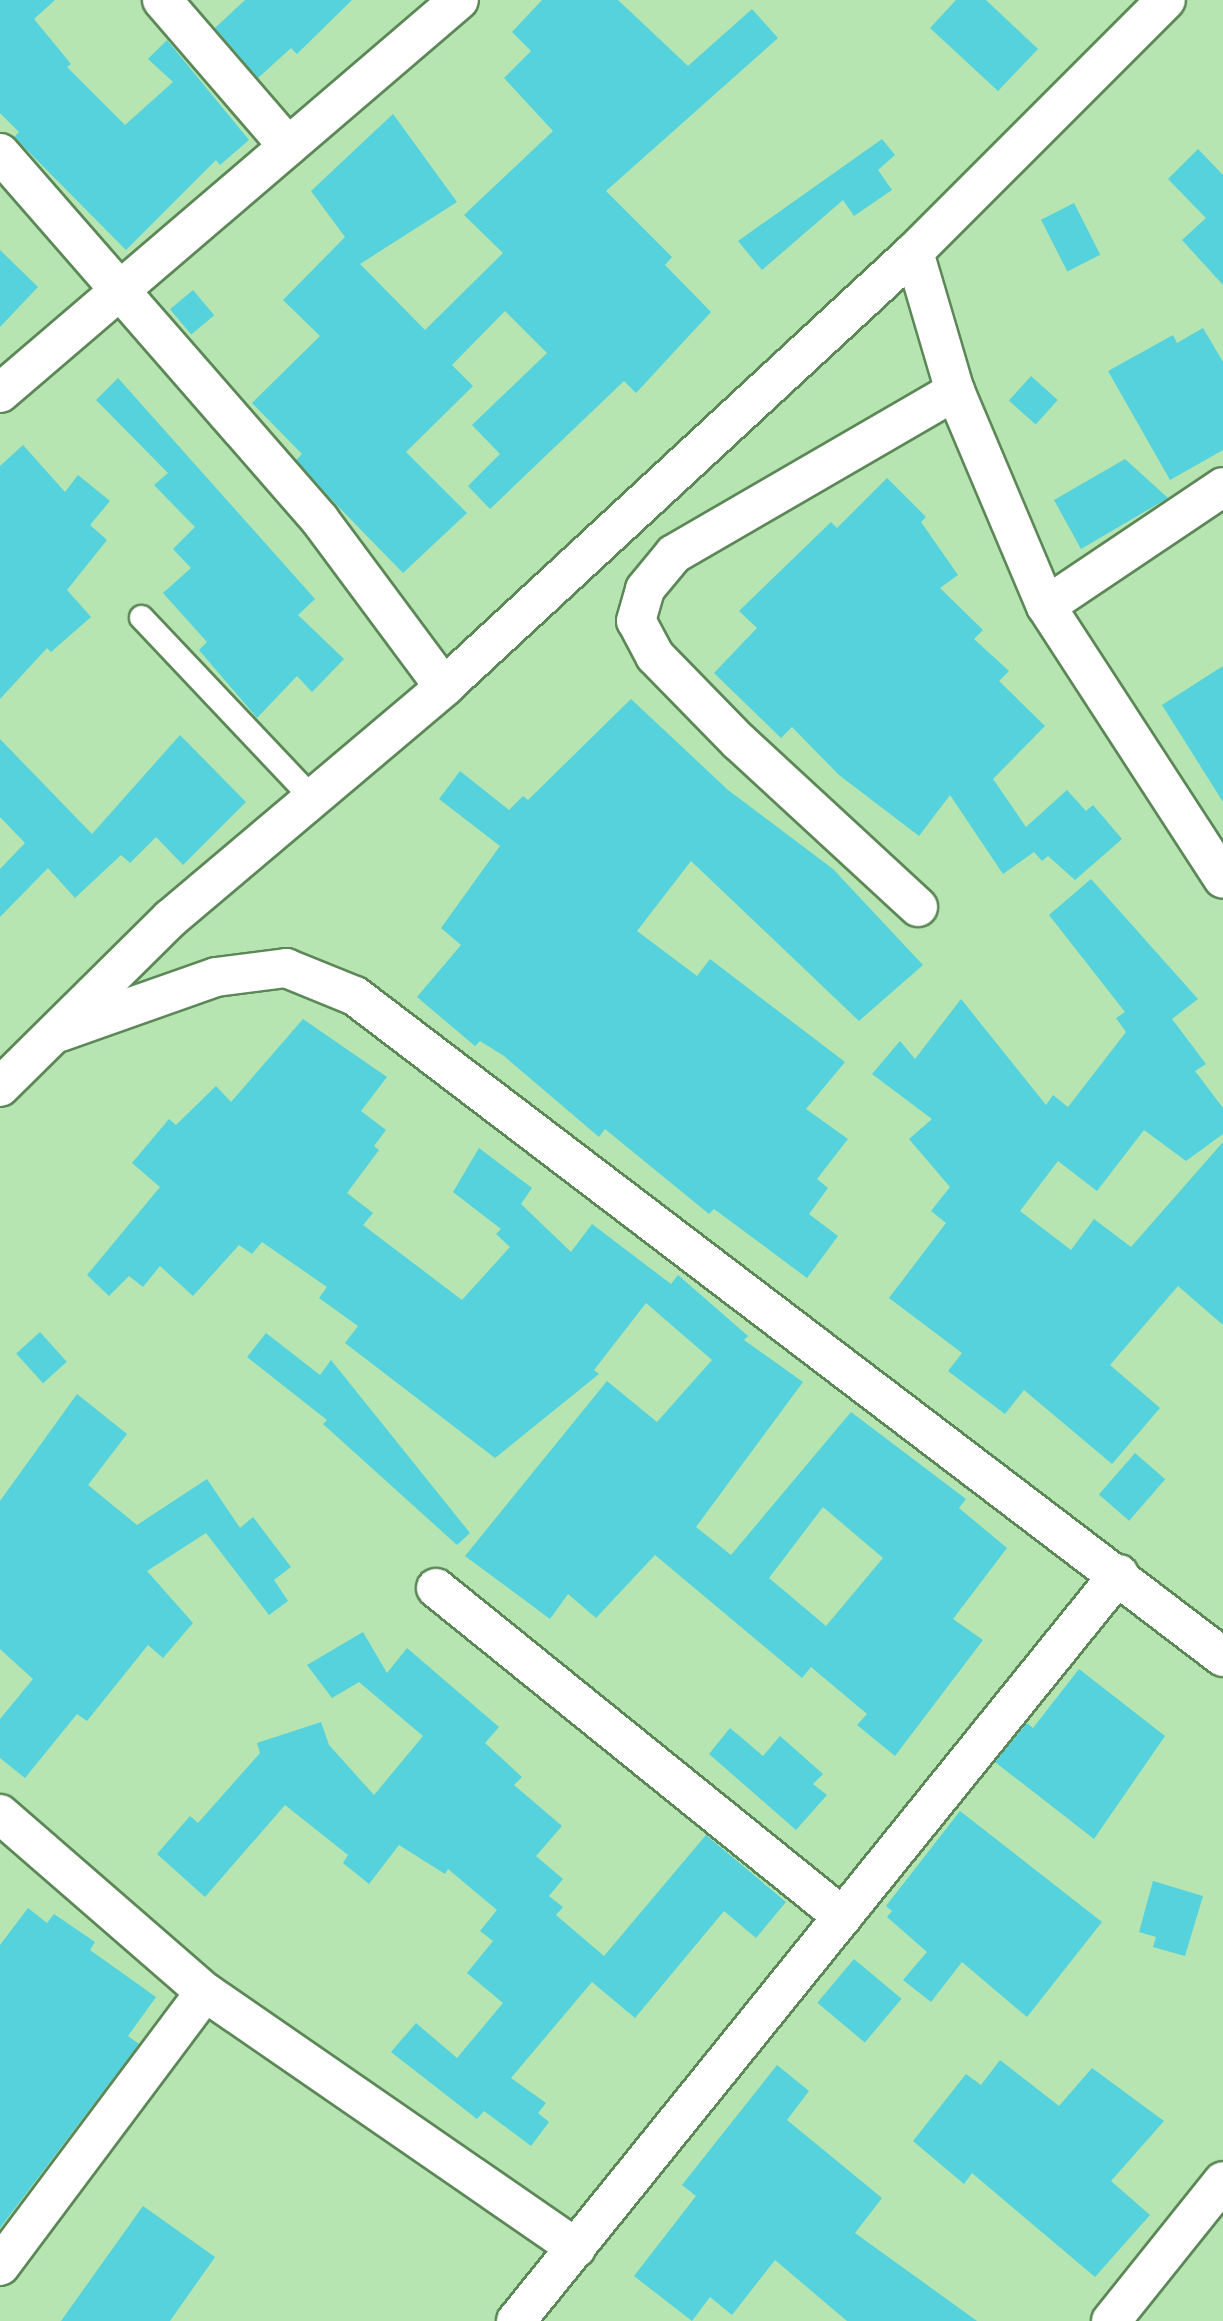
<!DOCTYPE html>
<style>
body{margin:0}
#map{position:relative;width:1223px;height:2321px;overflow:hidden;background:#b6e5b1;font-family:"Asap Condensed",sans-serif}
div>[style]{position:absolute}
.building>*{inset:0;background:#55d2db;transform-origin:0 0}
.roads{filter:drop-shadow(2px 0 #5c8757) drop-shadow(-2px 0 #5c8757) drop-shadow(0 2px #5c8757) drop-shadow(0 -2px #5c8757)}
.lane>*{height:23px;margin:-11.5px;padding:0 11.5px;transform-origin:11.5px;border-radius:11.5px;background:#fff}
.street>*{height:38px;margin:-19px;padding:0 19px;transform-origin:19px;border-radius:19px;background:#fff}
span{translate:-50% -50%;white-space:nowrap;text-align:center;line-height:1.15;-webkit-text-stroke:5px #b6e5b1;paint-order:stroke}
</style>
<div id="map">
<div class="building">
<i style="clip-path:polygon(0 0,55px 0,34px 19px,71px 64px,67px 67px,125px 125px,173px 82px,148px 59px,167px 40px,249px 140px,220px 165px,216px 160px,126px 250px,14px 137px,19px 132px,0 113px)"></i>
<i style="clip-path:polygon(245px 0,352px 0,297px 54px,291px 48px,258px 78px,215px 28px)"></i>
<i style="clip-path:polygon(542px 0,618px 0,688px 66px,752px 9px,778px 38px,606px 191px,672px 257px,665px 265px,711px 312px,636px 393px,624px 381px,490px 509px,468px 486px,500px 454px,472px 425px,547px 353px,505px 311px,452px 365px,473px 386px,406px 452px,467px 513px,403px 573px,328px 496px,296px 460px,302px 454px,252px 403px,320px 336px,283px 300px,345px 237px,311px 191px,393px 114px,457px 202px,360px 264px,425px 330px,503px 253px,464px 215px,553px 131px,504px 78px,531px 51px,512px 32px)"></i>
<i style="clip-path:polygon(956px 0,986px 0,1038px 49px,998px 91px,930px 28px)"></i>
<i style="clip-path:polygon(882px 139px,895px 155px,878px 170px,892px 190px,854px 216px,843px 200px,762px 270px,738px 241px)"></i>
<i style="clip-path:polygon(1198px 149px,1223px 175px,1223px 285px,1182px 240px,1206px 218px,1168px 179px)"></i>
<i style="left:1074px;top:203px;width:58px;height:37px;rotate:63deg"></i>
<i style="clip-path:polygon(0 250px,38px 287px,0 327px)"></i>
<i style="left:193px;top:290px;width:33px;height:30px;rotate:50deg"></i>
<i style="clip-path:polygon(1203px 328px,1223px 362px,1223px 450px,1170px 480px,1108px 371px,1173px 335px,1177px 343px)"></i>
<i style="left:1031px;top:376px;width:36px;height:33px;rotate:42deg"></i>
<i style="clip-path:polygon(118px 378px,315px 599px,298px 615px,344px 659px,312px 692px,297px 676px,257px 718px,199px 650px,207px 642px,163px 593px,191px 568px,173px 549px,195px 527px,154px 485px,168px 473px,96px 400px)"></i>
<i style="clip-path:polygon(23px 445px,65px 492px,78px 475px,110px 501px,90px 525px,107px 540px,67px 590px,91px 617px,51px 652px,47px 648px,0 699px,0 466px)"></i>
<i style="clip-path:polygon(1125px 459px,1168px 498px,1081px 549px,1054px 500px)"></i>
<i style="clip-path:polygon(887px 478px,926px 517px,921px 522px,958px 575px,940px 588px,983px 630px,974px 639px,1009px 671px,999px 681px,1045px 726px,993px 779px,1026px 827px,1067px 790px,1086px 811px,1093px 805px,1122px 839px,1075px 880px,1048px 856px,1042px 861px,1034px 852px,1003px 874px,950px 795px,919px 836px,839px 775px,792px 727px,781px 738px,714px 673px,757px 628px,739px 611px,831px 522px,837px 528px)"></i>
<i style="clip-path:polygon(1223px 666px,1223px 802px,1162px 705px)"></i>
<i style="clip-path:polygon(631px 699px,728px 790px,833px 869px,923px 965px,859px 1021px,691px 861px,637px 931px,697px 976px,710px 959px,845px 1062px,806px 1109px,848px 1139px,817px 1179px,828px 1188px,809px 1214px,838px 1236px,807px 1278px,714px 1209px,709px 1214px,605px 1129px,599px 1137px,504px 1056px,480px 1041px,475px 1046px,417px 997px,461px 945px,441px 928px,500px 846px,439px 799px,460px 771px,509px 810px,523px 796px,528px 800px)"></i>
<i style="clip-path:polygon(180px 735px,246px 802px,183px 865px,156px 837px,130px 863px,121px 855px,75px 898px,48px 868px,0 917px,0 869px,25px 843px,0 817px,0 739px,92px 834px)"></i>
<i style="clip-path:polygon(1091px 879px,1198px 999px,1172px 1019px,1206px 1064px,1195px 1071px,1223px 1108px,1223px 1134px,1186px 1161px,1144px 1130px,1097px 1191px,1058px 1161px,1020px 1211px,1071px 1250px,1094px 1219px,1131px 1247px,1223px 1142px,1223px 1325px,1178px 1286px,1110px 1365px,1160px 1408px,1112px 1464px,1024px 1390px,1005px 1414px,948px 1371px,962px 1353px,889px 1298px,946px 1223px,931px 1211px,950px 1187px,909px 1139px,932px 1119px,872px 1074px,900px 1041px,915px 1059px,961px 999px,1046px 1105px,1053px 1095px,1068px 1107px,1126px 1032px,1116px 1018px,1125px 1012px,1049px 915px)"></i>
<i style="clip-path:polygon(evenodd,303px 1019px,387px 1077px,361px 1111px,386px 1130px,374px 1146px,379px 1150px,347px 1193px,373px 1213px,363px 1225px,462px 1300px,510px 1247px,496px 1234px,501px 1229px,453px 1192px,479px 1148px,532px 1188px,521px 1204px,571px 1252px,592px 1224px,671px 1284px,678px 1275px,748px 1336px,744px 1340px,803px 1382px,696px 1527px,731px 1555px,851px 1412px,966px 1499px,959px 1508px,1007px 1548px,953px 1619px,983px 1640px,895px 1756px,857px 1725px,867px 1714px,811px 1667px,802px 1678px,655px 1555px,596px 1618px,568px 1594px,550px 1619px,465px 1556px,607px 1381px,657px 1422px,712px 1360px,646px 1303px,594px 1370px,599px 1374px,495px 1458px,345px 1343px,358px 1326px,319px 1298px,327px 1287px,262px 1242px,252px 1254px,239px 1245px,193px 1296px,160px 1266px,143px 1287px,129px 1276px,109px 1296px,87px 1275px,160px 1187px,132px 1163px,169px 1119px,176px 1125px,216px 1086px,231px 1102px,303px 1019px,823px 1507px,883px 1558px,826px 1626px,769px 1578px,823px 1507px)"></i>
<i style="left:40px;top:1332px;width:40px;height:32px;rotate:48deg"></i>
<i style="clip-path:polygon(266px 1333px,320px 1375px,331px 1360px,470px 1533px,457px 1545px,323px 1424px,327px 1420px,247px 1357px)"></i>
<i style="clip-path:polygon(77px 1394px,127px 1434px,88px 1485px,137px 1525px,207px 1479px,240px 1528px,253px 1517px,291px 1567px,274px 1580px,288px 1601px,269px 1615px,206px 1533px,147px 1571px,193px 1623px,163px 1658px,148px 1645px,87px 1721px,77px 1714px,25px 1778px,0 1758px,0 1719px,33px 1679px,0 1649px,0 1501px)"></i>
<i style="left:1135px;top:1453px;width:40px;height:55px;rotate:41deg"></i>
<i style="clip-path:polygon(363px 1632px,387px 1673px,407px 1648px,499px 1727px,485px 1743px,522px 1777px,514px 1785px,562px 1826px,536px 1856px,563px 1879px,549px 1896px,563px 1907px,556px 1915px,604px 1956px,706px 1835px,786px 1902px,756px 1938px,724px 1911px,635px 2018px,592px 1982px,511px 2078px,546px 2103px,538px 2113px,549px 2122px,531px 2146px,484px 2111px,477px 2119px,391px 2052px,416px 2023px,457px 2058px,503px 2003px,467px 1973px,493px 1941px,480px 1931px,497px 1910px,448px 1869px,445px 1874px,399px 1845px,369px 1884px,343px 1863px,348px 1855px,285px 1805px,205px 1897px,157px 1854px,190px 1816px,198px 1823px,260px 1753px,257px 1743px,321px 1722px,329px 1745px,374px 1795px,423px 1736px,359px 1682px,332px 1698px,307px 1665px)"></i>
<i style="clip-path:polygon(1079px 1669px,1165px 1736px,1094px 1839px,995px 1762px,1027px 1723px,1033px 1728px)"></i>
<i style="clip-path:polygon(730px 1728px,763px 1756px,780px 1736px,823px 1774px,813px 1784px,827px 1795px,796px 1830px,709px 1754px)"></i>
<i style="clip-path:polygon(960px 1811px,1102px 1922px,1027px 2017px,962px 1962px,931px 2002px,903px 1980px,927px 1952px,887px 1917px,892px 1911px,886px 1906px)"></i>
<i style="clip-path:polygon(1153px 1881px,1203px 1896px,1185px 1956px,1153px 1947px,1156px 1937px,1139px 1932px)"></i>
<i style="clip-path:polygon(28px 1908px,47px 1923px,54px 1914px,95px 1942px,90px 1950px,156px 1997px,128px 2036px,139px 2044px,0 2228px,0 1945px)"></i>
<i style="left:854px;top:1959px;width:62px;height:57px;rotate:40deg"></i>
<i style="clip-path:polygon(1000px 2060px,1059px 2106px,1092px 2068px,1164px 2121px,1111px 2181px,1150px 2215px,1095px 2277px,972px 2173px,964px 2184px,913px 2141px,966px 2074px,981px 2085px)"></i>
<i style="clip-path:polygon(777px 2065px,809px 2091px,787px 2120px,882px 2198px,855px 2233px,977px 2321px,847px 2321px,775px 2260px,732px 2315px,710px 2297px,692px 2321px,634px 2276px,696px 2196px,682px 2185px)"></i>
<i style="clip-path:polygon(143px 2206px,215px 2257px,170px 2321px,61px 2321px)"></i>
</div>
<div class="roads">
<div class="lane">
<i style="left:141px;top:617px;width:249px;rotate:46.6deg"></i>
</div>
<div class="street">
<i style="left:162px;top:0;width:193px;rotate:49.2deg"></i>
<i style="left:0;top:153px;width:487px;rotate:48.9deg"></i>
<i style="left:320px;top:520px;width:208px;rotate:53.4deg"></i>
<i style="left:914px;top:252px;width:145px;rotate:73.6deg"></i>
<i style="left:955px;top:391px;width:233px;rotate:67.1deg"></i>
<i style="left:1046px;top:606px;width:325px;rotate:57deg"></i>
<i style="left:0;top:393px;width:604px;rotate:-40.57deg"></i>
<i style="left:1046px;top:606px;width:213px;rotate:-33.9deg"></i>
<i style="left:918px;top:907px;width:243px;rotate:-137.3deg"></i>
<i style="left:739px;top:742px;width:120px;rotate:-134.3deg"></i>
<i style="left:655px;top:656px;width:40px;rotate:-118deg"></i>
<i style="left:636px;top:621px;width:33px;rotate:-74deg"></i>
<i style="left:645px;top:589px;width:45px;rotate:-50.4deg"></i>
<i style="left:674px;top:554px;width:325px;rotate:-30.1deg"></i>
<i style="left:60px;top:1032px;width:165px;rotate:-19.4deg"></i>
<i style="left:216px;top:977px;width:71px;rotate:-7.3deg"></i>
<i style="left:286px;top:968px;width:74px;rotate:22.1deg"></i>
<i style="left:355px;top:996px;width:1091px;rotate:37.29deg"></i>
<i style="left:0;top:1087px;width:240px;rotate:-44.7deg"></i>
<i style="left:171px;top:918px;width:358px;rotate:-40.2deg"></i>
<i style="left:444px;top:687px;width:640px;rotate:-42.79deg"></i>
<i style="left:914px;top:252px;width:356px;rotate:-45deg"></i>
<i style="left:436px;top:1588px;width:523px;rotate:38.95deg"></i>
<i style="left:0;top:1814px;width:271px;rotate:41deg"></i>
<i style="left:205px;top:1992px;width:451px;rotate:34.6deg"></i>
<i style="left:0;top:2266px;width:342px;rotate:-53.2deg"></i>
<i style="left:516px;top:2321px;width:960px;rotate:-51.09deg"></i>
<i style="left:1111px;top:2321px;width:179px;rotate:-51.3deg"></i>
</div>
</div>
</div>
